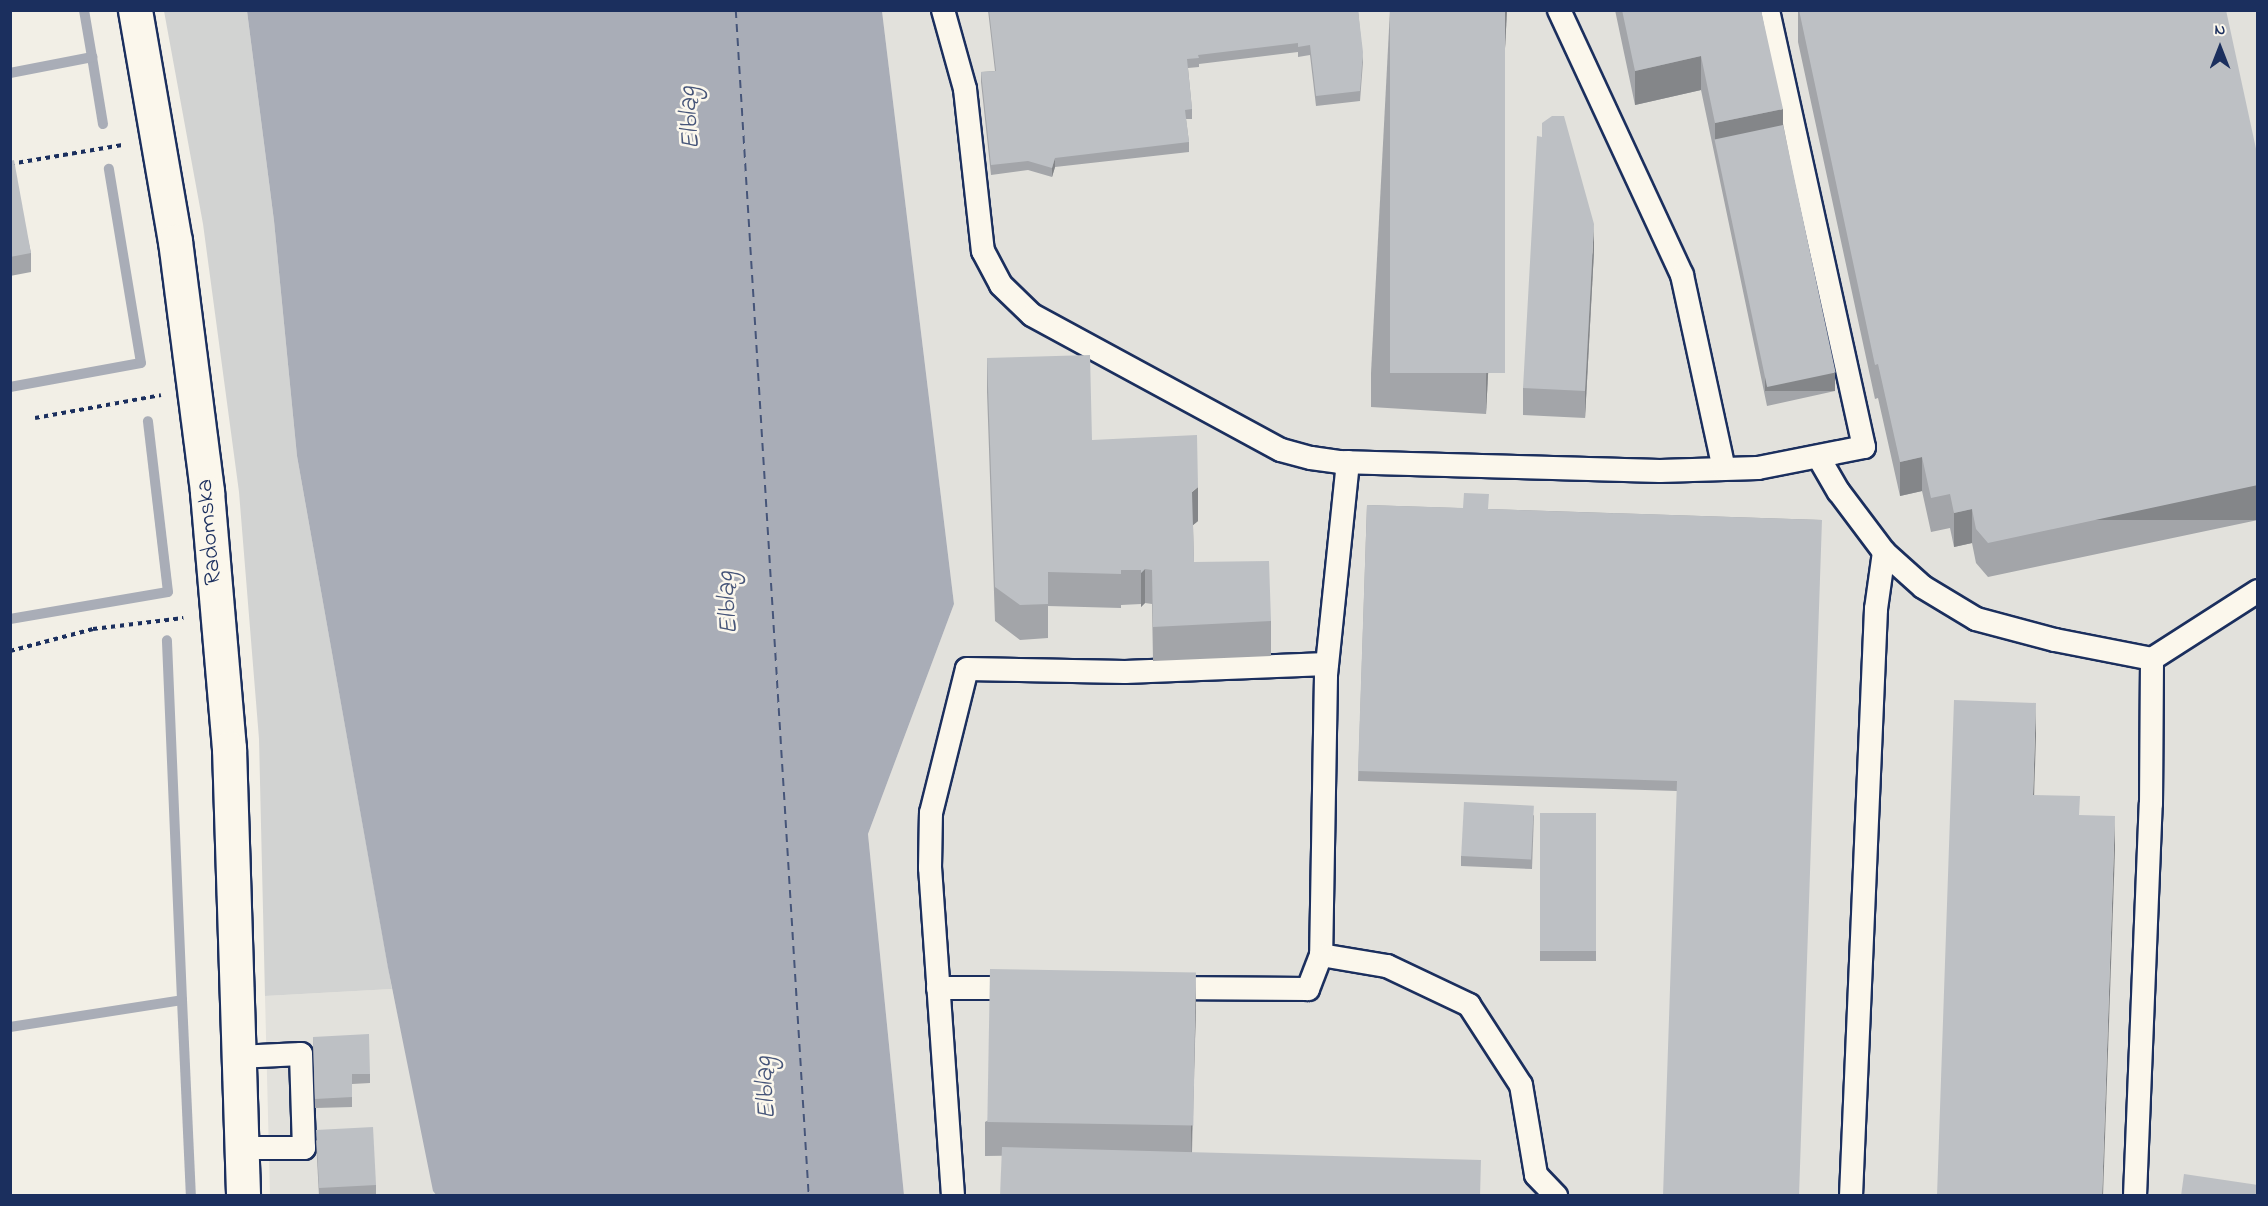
<!DOCTYPE html>
<meta charset="utf-8">
<style>
body{margin:0}
#map{position:relative;width:2268px;height:1206px;overflow:hidden;background:#f2efe6;font-family:"Indie Flower",sans-serif}
div>[style]{position:absolute}
.built>*{inset:0;background:#e2e1dc}
.green>*{inset:0;background:#d2d3d2}
.water>*{inset:0;background:#a9adb7}
.stream>*{height:10px;margin:-5px;padding:0 5px;transform-origin:5px;border-radius:5px;background:#a9adb7}
.ferry>*{height:1.5px;margin-top:-0.75px;transform-origin:0;background:repeating-linear-gradient(90deg,#465579 0 8px,transparent 0 14px)}
.path>*{height:4px;margin-top:-2px;transform-origin:0;background:repeating-linear-gradient(90deg,#1b2f5e 0 4.5px,transparent 0 9px)}
.roads{filter:drop-shadow(2px 0 #1b2f5e) drop-shadow(-2px 0 #1b2f5e) drop-shadow(0 2px #1b2f5e) drop-shadow(0 -2px #1b2f5e)}
.service>*{height:22px;margin:-11px;padding:0 11px;transform-origin:11px;border-radius:11px;background:#fbf7ec}
.tertiary>*{height:33px;margin:-16.5px;padding:0 16.5px;transform-origin:16.5px;border-radius:16.5px;background:#fbf7ec}
.wall>*{inset:0;background:#a3a5a9;transform-origin:0 0}
.shaded-wall>*{inset:0;background:#848689;transform-origin:0 0}
.building>*{inset:0;background:#bdc0c4;transform-origin:0 0}
span{translate:-50% -50%;white-space:nowrap;text-align:center;line-height:1.15;-webkit-text-stroke:5px #fbf7ec;paint-order:stroke}
.street-label{font-size:24px;color:#1b2f5e}
.water-label{font-size:26px;color:#465579;font-style:italic}
.frame{position:absolute;inset:0;border:12px solid #1b2f5e;pointer-events:none}
.north{position:absolute;left:2190px;top:18px;width:60px;height:60px;-webkit-text-stroke:4px #fbf7ec;paint-order:stroke;rotate:0deg;font-size:16px;font-weight:700;line-height:24px;text-align:center;color:#1b2f5e}
.north::after{content:'';display:block;margin:auto;width:21px;height:27px;background:#1b2f5e;clip-path:polygon(50% 0,100% 100%,50% 72%,0 100%)}
</style>
<div id="map">
<div class="built">
<i style="clip-path:polygon(882px 11px,2257px 11px,2257px 1195px,904px 1195px,868px 834px,954px 604px)"></i>
<i style="clip-path:polygon(392px 989px,437px 1195px,270px 1195px,265px 996px)"></i>
</div>
<div class="green">
<i style="clip-path:polygon(164px 11px,247px 11px,274px 221px,297px 456px,392px 989px,265px 996px,259px 739px,239px 492px,203px 224px)"></i>
</div>
<div class="water">
<i style="clip-path:polygon(247px 11px,882px 11px,954px 604px,868px 834px,904px 1195px,437px 1196px,433px 1191px,388px 968px,297px 456px,274px 221px)"></i>
</div>
<div class="stream">
<i style="left:92px;top:57px;width:68px;rotate:80.7deg"></i>
<i style="left:10px;top:73px;width:84px;rotate:-11deg"></i>
<i style="left:92px;top:57px;width:48px;rotate:-99.7deg"></i>
<i style="left:10px;top:387px;width:133px;rotate:-10.4deg"></i>
<i style="left:141px;top:363px;width:197px;rotate:-99.4deg"></i>
<i style="left:10px;top:619px;width:160px;rotate:-9.7deg"></i>
<i style="left:168px;top:592px;width:172px;rotate:-96.7deg"></i>
<i style="left:182px;top:1000px;width:196px;rotate:87.4deg"></i>
<i style="left:10px;top:1027px;width:174px;rotate:-8.9deg"></i>
<i style="left:182px;top:1000px;width:360px;rotate:-92.4deg"></i>
</div>
<div class="ferry">
<i style="left:736px;top:10px;width:1188px;rotate:86.48deg"></i>
</div>
<div class="path">
<i style="left:10px;top:164px;width:114px;rotate:-9.6deg"></i>
<i style="left:35px;top:418px;width:128px;rotate:-10.3deg"></i>
<i style="left:10px;top:651px;width:86px;rotate:-14.8deg"></i>
<i style="left:93px;top:629px;width:91px;rotate:-7deg"></i>
</div>
<div class="roads">
<div class="service">
<i style="left:943px;top:10px;width:82px;rotate:74.4deg"></i>
<i style="left:965px;top:89px;width:163px;rotate:83.7deg"></i>
<i style="left:983px;top:251px;width:38px;rotate:62deg"></i>
<i style="left:1001px;top:285px;width:43px;rotate:44.1deg"></i>
<i style="left:1032px;top:315px;width:283px;rotate:28.5deg"></i>
<i style="left:1281px;top:450px;width:31px;rotate:15deg"></i>
<i style="left:1311px;top:458px;width:28px;rotate:8deg"></i>
<i style="left:1339px;top:462px;width:321px;rotate:1.6deg"></i>
<i style="left:1660px;top:471px;width:98px;rotate:-1.8deg"></i>
<i style="left:1758px;top:468px;width:108px;rotate:-11.2deg"></i>
<i style="left:1864px;top:447px;width:447px;rotate:-102.4deg"></i>
<i style="left:1559px;top:10px;width:292px;rotate:65.1deg"></i>
<i style="left:1682px;top:275px;width:198px;rotate:77.8deg"></i>
<i style="left:1819px;top:458px;width:39px;rotate:60deg"></i>
<i style="left:1839px;top:492px;width:75px;rotate:53.1deg"></i>
<i style="left:1884px;top:552px;width:52px;rotate:41.9deg"></i>
<i style="left:1923px;top:587px;width:62px;rotate:31.1deg"></i>
<i style="left:1976px;top:619px;width:82px;rotate:14.9deg"></i>
<i style="left:2055px;top:640px;width:99px;rotate:11.1deg"></i>
<i style="left:2152px;top:659px;width:126px;rotate:-32.7deg"></i>
<i style="left:1348px;top:462px;width:215px;rotate:95.9deg"></i>
<i style="left:1326px;top:676px;width:279px;rotate:91deg"></i>
<i style="left:1321px;top:955px;width:67px;rotate:9.5deg"></i>
<i style="left:1387px;top:966px;width:91px;rotate:25.4deg"></i>
<i style="left:1469px;top:1005px;width:95px;rotate:57deg"></i>
<i style="left:1521px;top:1085px;width:91px;rotate:80.5deg"></i>
<i style="left:1536px;top:1175px;width:29px;rotate:46deg"></i>
<i style="left:938px;top:988px;width:80px"></i>
<i style="left:1165px;top:988px;width:143px;rotate:0.4deg"></i>
<i style="left:1308px;top:989px;width:36px;rotate:-69deg"></i>
<i style="left:237px;top:1057px;width:64px;rotate:-2.7deg"></i>
<i style="left:301px;top:1054px;width:94px;rotate:88.2deg"></i>
<i style="left:304px;top:1148px;width:63px;rotate:180deg"></i>
<i style="left:953px;top:1196px;width:329px;rotate:-94deg"></i>
<i style="left:930px;top:868px;width:55px;rotate:-89deg"></i>
<i style="left:931px;top:813px;width:148px;rotate:-76deg"></i>
<i style="left:967px;top:669px;width:158px;rotate:1.1deg"></i>
<i style="left:1125px;top:672px;width:202px;rotate:-2.3deg"></i>
<i style="left:1851px;top:1196px;width:588px;rotate:-87.56deg"></i>
<i style="left:1876px;top:609px;width:58px;rotate:-82deg"></i>
<i style="left:2135px;top:1196px;width:392px;rotate:-87.7deg"></i>
<i style="left:2151px;top:804px;width:145px;rotate:-89.6deg"></i>
</div>
<div class="tertiary">
<i style="left:135px;top:10px;width:234px;rotate:80.2deg"></i>
<i style="left:175px;top:241px;width:253px;rotate:82.7deg"></i>
<i style="left:207px;top:492px;width:257px;rotate:85.1deg"></i>
<i style="left:229px;top:748px;width:448px;rotate:88.2deg"></i>
</div>
</div>
<div class="wall">
<i style="clip-path:polygon(988px 10px,1358px 10px,1363px 62px,1360px 101px,1316px 106px,1310px 55px,1298px 57px,1298px 52px,1199px 64px,1199px 67px,1188px 68px,1192px 109px,1192px 119px,1186px 119px,1189px 142px,1189px 152px,1055px 167px,1052px 177px,1028px 170px,991px 175px,981px 82px,981px 72px,995px 71px)"></i>
<i style="clip-path:polygon(1390px 10px,1507px 10px,1486px 414px,1371px 407px,1371px 373px)"></i>
<i style="clip-path:polygon(1615px 10px,1761px 10px,1835px 391px,1767px 406px,1701px 90px,1635px 105px)"></i>
<i style="clip-path:polygon(1798px 10px,2258px 158px,2258px 520px,1988px 577px,1976px 563px,1972px 543px,1954px 547px,1950px 528px,1931px 532px,1922px 491px,1900px 496px,1878px 398px,1875px 399px,1798px 42px)"></i>
<i style="clip-path:polygon(10px 161px,31px 253px,31px 272px,10px 276px)"></i>
<i style="clip-path:polygon(1594px 251px,1585px 418px,1523px 415px,1523px 388px)"></i>
<i style="clip-path:polygon(987px 358px,1092px 440px,1198px 521px,1193px 525px,1194px 562px,1271px 621px,1271px 656px,1153px 661px,1152px 604px,1145px 603px,1141px 607px,1141px 604px,1121px 605px,1121px 608px,1048px 606px,1048px 638px,1020px 640px,995px 621px,987px 392px)"></i>
<i style="clip-path:polygon(1367px 505px,1488px 509px,1822px 520px,1677px 791px,1358px 781px)"></i>
<i style="left:1540px;top:813px;width:56px;height:148px"></i>
<i style="clip-path:polygon(1534px 815px,1532px 869px,1461px 866px,1461px 856px)"></i>
<i style="clip-path:polygon(1196px 1007px,1192px 1153px,985px 1156px,985px 1122px)"></i>
<i style="clip-path:polygon(313px 1037px,370px 1074px,370px 1083px,352px 1084px,352px 1107px,315px 1108px)"></i>
<i style="clip-path:polygon(316px 1140px,376px 1185px,376px 1194px,319px 1196px)"></i>
</div>
<div class="shaded-wall">
<i style="clip-path:polygon(1505px 10px,1507px 10px,1486px 414px,1486px 379px)"></i>
<i style="clip-path:polygon(1701px 56px,1701px 90px,1635px 105px,1635px 71px)"></i>
<i style="clip-path:polygon(1783px 109px,1783px 143px,1715px 141px,1715px 123px)"></i>
<i style="clip-path:polygon(1055px 158px,1055px 167px,1052px 177px,1052px 168px)"></i>
<i style="clip-path:polygon(1594px 224px,1594px 251px,1585px 418px,1585px 391px)"></i>
<i style="left:1835px;top:373px;width:18px;height:70px;rotate:90deg"></i>
<i style="clip-path:polygon(1922px 457px,1922px 491px,1900px 496px,1900px 462px)"></i>
<i style="left:2258px;top:485px;width:35px;height:276px;rotate:90deg"></i>
<i style="clip-path:polygon(1198px 487px,1198px 521px,1192px 526px,1192px 492px)"></i>
<i style="clip-path:polygon(1972px 509px,1972px 543px,1954px 547px,1954px 513px)"></i>
<i style="clip-path:polygon(1145px 569px,1145px 603px,1141px 607px,1141px 573px)"></i>
<i style="clip-path:polygon(2036px 703px,2036px 737px,2033px 829px,2033px 795px)"></i>
<i style="clip-path:polygon(2115px 816px,2115px 850px,2103px 1196px,2102px 1196px)"></i>
<i style="clip-path:polygon(1196px 973px,1196px 1007px,1191px 1162px,1191px 1128px)"></i>
</div>
<div class="building">
<i style="clip-path:polygon(989px 10px,1358px 10px,1363px 52px,1360px 91px,1316px 96px,1310px 45px,1298px 47px,1298px 43px,1198px 55px,1199px 58px,1187px 59px,1192px 109px,1185px 110px,1189px 142px,1055px 158px,1052px 168px,1028px 161px,991px 165px,981px 72px,996px 71px)"></i>
<i style="left:1390px;top:10px;width:115px;height:363px"></i>
<i style="clip-path:polygon(1622px 10px,1761px 10px,1783px 109px,1715px 123px,1701px 56px,1635px 71px)"></i>
<i style="clip-path:polygon(1799px 10px,2226px 10px,2258px 158px,2258px 485px,1988px 543px,1976px 529px,1972px 509px,1954px 513px,1950px 494px,1931px 498px,1922px 457px,1900px 462px,1878px 364px,1875px 365px)"></i>
<i style="clip-path:polygon(1552px 116px,1564px 116px,1594px 224px,1585px 391px,1523px 388px,1537px 136px,1542px 137px,1542px 123px)"></i>
<i style="left:1783px;top:125px;width:253px;height:70px;rotate:78deg"></i>
<i style="clip-path:polygon(14px 160px,31px 253px,10px 257px,10px 161px)"></i>
<i style="clip-path:polygon(1090px 355px,1092px 440px,1197px 435px,1198px 487px,1192px 492px,1194px 562px,1269px 561px,1271px 621px,1153px 627px,1152px 570px,1145px 569px,1141px 573px,1141px 570px,1121px 570px,1121px 574px,1048px 572px,1048px 604px,1020px 605px,995px 587px,987px 358px)"></i>
<i style="clip-path:polygon(1464px 493px,1489px 494px,1488px 509px,1822px 520px,1799px 1196px,1663px 1196px,1677px 781px,1358px 771px,1367px 505px,1463px 508px)"></i>
<i style="clip-path:polygon(1954px 700px,2036px 703px,2033px 795px,2080px 796px,2079px 815px,2115px 816px,2102px 1196px,1937px 1196px)"></i>
<i style="left:1464px;top:802px;width:70px;height:54px;rotate:3deg"></i>
<i style="left:1540px;top:813px;width:56px;height:138px"></i>
<i style="left:990px;top:969px;width:206px;height:153px;rotate:1deg"></i>
<i style="clip-path:polygon(369px 1034px,370px 1074px,352px 1074px,352px 1097px,315px 1099px,313px 1037px)"></i>
<i style="left:373px;top:1127px;width:58px;height:57px;rotate:87deg"></i>
<i style="clip-path:polygon(1002px 1147px,1481px 1160px,1480px 1196px,1000px 1196px)"></i>
<i style="clip-path:polygon(2184px 1174px,2258px 1185px,2258px 1196px,2181px 1196px)"></i>
</div>
<div class="street-label">
<span style="left:210px;top:532px;rotate:-95deg">Radomska</span>
</div>
<div class="water-label">
<span style="left:691px;top:118px;rotate:-94deg">Elbląg</span>
<span style="left:729px;top:603px;rotate:-94deg">Elbląg</span>
<span style="left:767px;top:1088px;rotate:-94deg">Elbląg</span>
</div>
<div class="frame"></div>
<div class="north">N</div>
</div>
